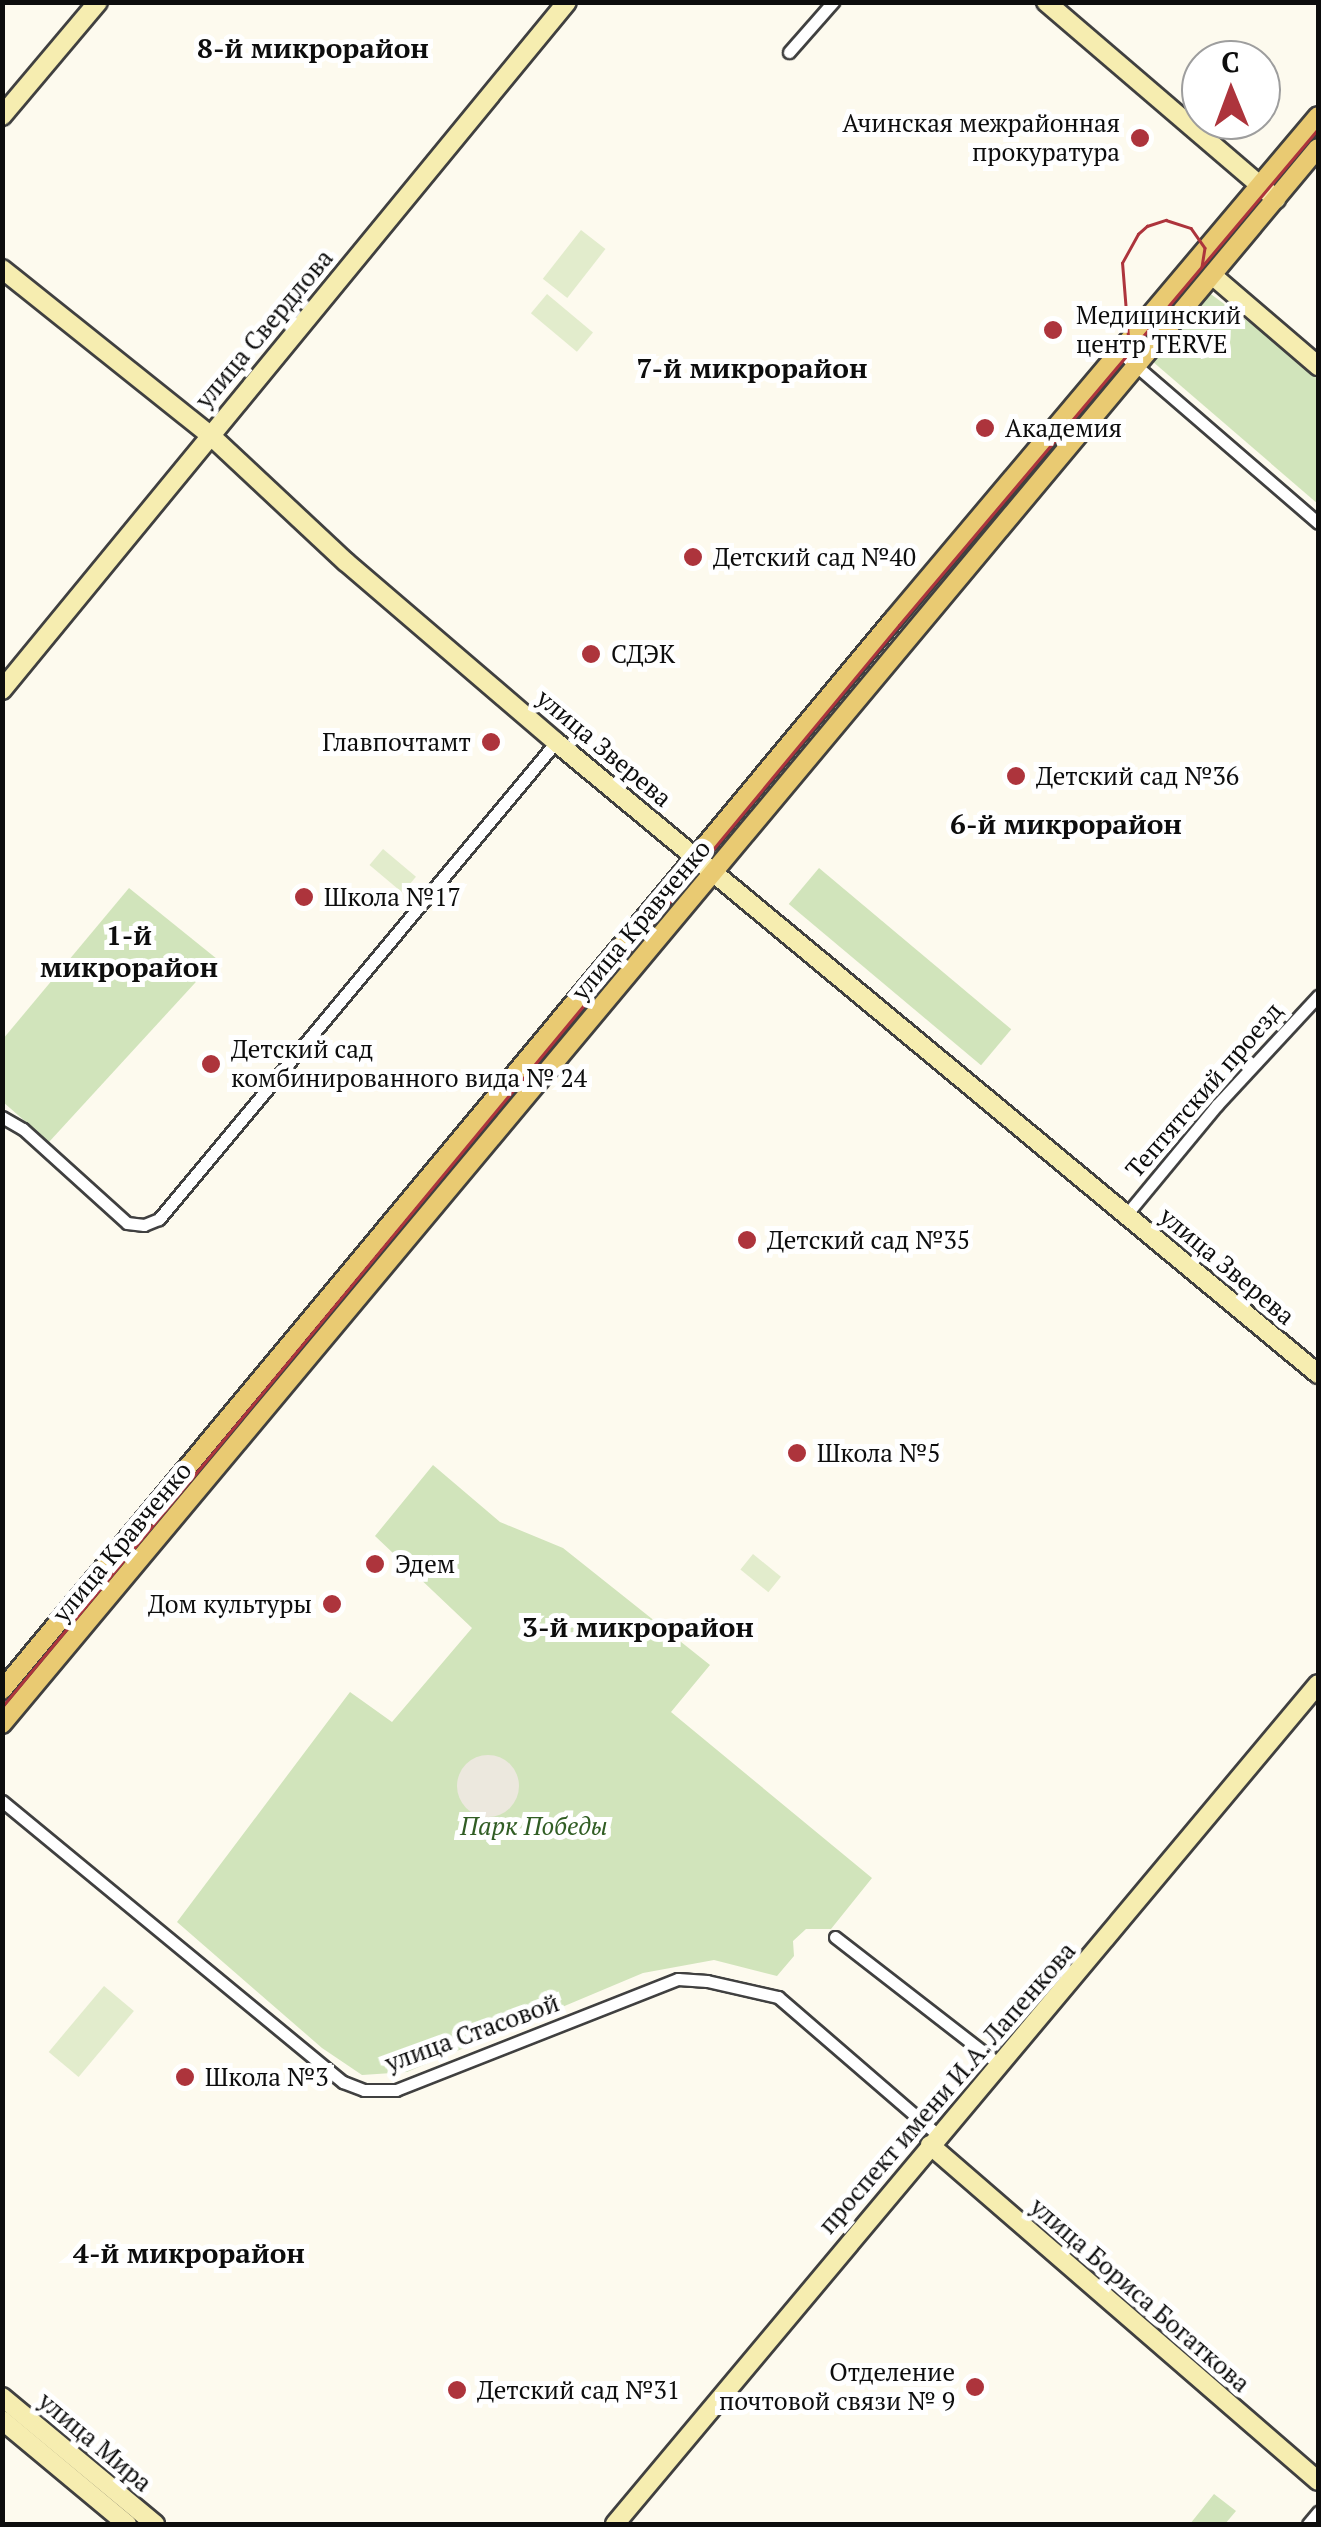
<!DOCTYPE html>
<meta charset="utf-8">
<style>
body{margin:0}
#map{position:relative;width:1321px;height:2527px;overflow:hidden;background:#fdfaee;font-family:"PT Serif",serif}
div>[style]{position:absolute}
.green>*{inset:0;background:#d1e4bb;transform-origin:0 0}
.pitch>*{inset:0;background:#e2eccc;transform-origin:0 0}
.plaza>*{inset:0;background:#ece8de}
.round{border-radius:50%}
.roads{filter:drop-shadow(2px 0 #404040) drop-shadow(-2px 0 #404040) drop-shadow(0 2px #404040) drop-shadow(0 -2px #404040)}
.street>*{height:11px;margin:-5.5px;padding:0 5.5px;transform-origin:5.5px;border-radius:5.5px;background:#fff}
.secondary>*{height:18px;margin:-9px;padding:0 9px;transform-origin:9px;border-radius:9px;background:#f6edb0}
.primary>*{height:18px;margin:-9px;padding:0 9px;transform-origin:9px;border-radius:9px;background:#e9ca72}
.tram>*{height:2.5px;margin:-1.25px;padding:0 1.25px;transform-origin:1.25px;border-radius:1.25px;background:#ad343c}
.dots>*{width:28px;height:28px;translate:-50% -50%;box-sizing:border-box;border:5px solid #fff;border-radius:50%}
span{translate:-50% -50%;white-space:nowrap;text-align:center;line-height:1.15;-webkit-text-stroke:10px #fff;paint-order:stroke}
.poi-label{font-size:25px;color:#0d0d0d}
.right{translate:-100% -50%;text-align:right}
.left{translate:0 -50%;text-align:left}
.street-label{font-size:25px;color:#0d0d0d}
.park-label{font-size:25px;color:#315d24;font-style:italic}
.neighbourhood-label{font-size:28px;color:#0d0d0d;font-weight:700}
.frame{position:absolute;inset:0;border:5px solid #0d0d0d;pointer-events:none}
.north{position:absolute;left:1181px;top:40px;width:100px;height:100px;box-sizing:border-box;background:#fff;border:2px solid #9e9e9e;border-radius:50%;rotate:359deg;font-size:28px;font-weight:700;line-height:40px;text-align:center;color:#0d0d0d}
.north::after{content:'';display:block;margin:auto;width:35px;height:45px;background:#ad343c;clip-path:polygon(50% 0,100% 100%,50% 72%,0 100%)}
</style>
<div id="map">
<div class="green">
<i style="clip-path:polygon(1208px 292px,1318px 373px,1318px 504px,1152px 361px)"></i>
<i style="left:819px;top:868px;width:251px;height:47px;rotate:40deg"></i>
<i style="clip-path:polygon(129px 888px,217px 959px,49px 1142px,3px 1102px,3px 1039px)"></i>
<i style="clip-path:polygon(433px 1465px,500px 1522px,563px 1548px,710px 1665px,671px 1712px,872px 1878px,831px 1929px,806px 1929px,793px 1941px,794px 1956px,777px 1976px,714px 1960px,643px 1973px,407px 2072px,362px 2075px,322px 2048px,177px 1922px,350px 1692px,392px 1722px,472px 1628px,375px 1536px)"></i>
<i style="clip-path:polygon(1214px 2494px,1236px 2511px,1225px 2524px,1190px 2524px)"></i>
</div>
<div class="pitch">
<i style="left:581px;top:230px;width:31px;height:62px;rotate:38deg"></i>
<i style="left:547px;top:294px;width:60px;height:25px;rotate:40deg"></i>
<i style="left:383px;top:849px;width:43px;height:21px;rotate:40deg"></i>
<i style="left:753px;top:1554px;width:36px;height:20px;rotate:39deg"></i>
<i style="left:104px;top:1986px;width:39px;height:86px;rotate:40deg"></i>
</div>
<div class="plaza">
<i class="round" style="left:457px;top:1755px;width:62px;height:62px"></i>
</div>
<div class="roads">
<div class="street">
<i style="left:789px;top:52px;width:67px;rotate:-48.7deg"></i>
<i style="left:1119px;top:351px;width:263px;rotate:40.8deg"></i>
<i style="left:2px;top:1117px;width:24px;rotate:30deg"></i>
<i style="left:23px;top:1129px;width:140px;rotate:42.1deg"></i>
<i style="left:127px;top:1223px;width:17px;rotate:7deg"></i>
<i style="left:144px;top:1225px;width:16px;rotate:-22deg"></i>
<i style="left:159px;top:1219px;width:621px;rotate:-50.23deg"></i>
<i style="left:1126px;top:1215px;width:143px;rotate:-50.4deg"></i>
<i style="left:1217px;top:1105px;width:149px;rotate:-47.2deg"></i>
<i style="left:2px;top:1801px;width:442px;rotate:39.5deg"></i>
<i style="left:343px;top:2082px;width:22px;rotate:21deg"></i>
<i style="left:364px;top:2090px;width:32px"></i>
<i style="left:396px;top:2090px;width:303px;rotate:-21.5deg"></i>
<i style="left:678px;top:1979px;width:29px;rotate:4deg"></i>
<i style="left:707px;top:1981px;width:73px;rotate:12.7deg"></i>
<i style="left:778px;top:1997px;width:211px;rotate:40.8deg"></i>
<i style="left:835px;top:1937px;width:209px;rotate:37.8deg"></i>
<i style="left:1308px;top:2524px;width:16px;rotate:-50deg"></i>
</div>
<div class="secondary">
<i style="left:1046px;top:2px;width:303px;rotate:40.6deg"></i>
<i style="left:2px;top:116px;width:149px;rotate:-49.9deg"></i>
<i style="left:2px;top:269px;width:265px;rotate:38.6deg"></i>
<i style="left:209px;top:434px;width:187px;rotate:43.1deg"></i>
<i style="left:346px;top:562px;width:277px;rotate:40.6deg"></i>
<i style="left:556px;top:742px;width:990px;rotate:39.67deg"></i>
<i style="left:1212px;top:275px;width:140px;rotate:40.6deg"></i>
<i style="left:2px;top:690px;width:890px;rotate:-50.61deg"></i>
<i style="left:930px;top:2145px;width:513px;rotate:40.89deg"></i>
<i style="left:2px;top:2397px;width:199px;rotate:39.7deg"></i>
<i style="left:2px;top:2420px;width:163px;rotate:39.8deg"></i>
<i style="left:615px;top:2524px;width:1095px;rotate:-50.07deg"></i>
</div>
<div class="primary">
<i style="left:2px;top:1690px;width:1392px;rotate:-50.22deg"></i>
<i style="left:893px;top:620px;width:659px;rotate:-49.86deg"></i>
<i style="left:2px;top:1724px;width:2053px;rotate:-50.14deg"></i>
</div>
</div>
<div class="tram">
<i style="left:1124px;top:355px;width:18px;rotate:-77deg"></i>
<i style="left:1128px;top:337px;width:74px;rotate:-94.6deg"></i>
<i style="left:1122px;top:263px;width:33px;rotate:-61deg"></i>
<i style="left:1138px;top:234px;width:12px;rotate:-42deg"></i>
<i style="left:1147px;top:226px;width:20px;rotate:-18deg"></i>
<i style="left:1166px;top:220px;width:26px;rotate:18deg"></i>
<i style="left:1191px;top:228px;width:24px;rotate:55deg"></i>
<i style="left:1205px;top:248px;width:19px;rotate:99deg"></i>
<i style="left:2px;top:1707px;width:1405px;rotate:-50.34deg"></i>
<i style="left:899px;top:625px;width:649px;rotate:-49.81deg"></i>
</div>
<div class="dots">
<i style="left:1140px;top:138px;background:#ad343c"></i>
<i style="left:1053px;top:330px;background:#ad343c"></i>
<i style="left:985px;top:428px;background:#ad343c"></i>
<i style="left:693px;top:557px;background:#ad343c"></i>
<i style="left:591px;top:654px;background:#ad343c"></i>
<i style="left:491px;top:742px;background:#ad343c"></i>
<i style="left:1016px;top:776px;background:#ad343c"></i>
<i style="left:304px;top:897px;background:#ad343c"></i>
<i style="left:211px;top:1064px;background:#ad343c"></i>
<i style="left:747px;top:1240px;background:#ad343c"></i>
<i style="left:797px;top:1453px;background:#ad343c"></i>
<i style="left:375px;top:1564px;background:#ad343c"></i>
<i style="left:332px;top:1604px;background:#ad343c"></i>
<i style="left:185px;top:2077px;background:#ad343c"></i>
<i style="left:975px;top:2387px;background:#ad343c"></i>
<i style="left:457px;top:2390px;background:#ad343c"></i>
</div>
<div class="poi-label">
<span class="right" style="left:1120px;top:138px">Ачинская межрайонная<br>прокуратура</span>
<span class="left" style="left:1076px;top:330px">Медицинский<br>центр TERVE</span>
<span class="left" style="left:1005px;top:428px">Академия</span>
<span class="left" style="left:713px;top:557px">Детский сад №40</span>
<span class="left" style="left:611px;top:654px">СДЭК</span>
<span class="right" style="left:471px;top:742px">Главпочтамт</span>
<span class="left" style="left:1036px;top:776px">Детский сад №36</span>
<span class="left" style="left:324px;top:897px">Школа №17</span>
<span class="left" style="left:231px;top:1064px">Детский сад<br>комбинированного вида № 24</span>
<span class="left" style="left:767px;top:1240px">Детский сад №35</span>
<span class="left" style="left:817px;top:1453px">Школа №5</span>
<span class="left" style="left:395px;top:1564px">Эдем</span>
<span class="right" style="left:312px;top:1604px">Дом культуры</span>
<span class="left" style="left:205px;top:2077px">Школа №3</span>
<span class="right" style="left:955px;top:2387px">Отделение<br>почтовой связи № 9</span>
<span class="left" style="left:477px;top:2390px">Детский сад №31</span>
</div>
<div class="street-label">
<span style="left:264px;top:329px;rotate:-50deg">улица Свердлова</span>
<span style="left:604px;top:748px;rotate:40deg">улица Зверева</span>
<span style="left:641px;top:920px;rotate:-50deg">улица Кравченко</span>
<span style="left:1204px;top:1090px;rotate:-49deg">Тептятский проезд</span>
<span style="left:1227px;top:1266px;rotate:40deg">улица Зверева</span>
<span style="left:122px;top:1542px;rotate:-50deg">улица Кравченко</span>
<span style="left:472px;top:2033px;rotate:-20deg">улица Стасовой</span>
<span style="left:947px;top:2088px;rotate:-49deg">проспект имени И.А. Лапенкова</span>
<span style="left:1140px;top:2295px;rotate:41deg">улица Бориса Богаткова</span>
<span style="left:95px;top:2442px;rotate:40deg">улица Мира</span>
</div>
<div class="park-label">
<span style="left:534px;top:1826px">Парк Победы</span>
</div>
<div class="neighbourhood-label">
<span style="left:313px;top:48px">8-й микрорайон</span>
<span style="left:752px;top:368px">7-й микрорайон</span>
<span style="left:1066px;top:824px">6-й микрорайон</span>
<span style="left:129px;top:951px">1-й<br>микрорайон</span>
<span style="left:638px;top:1627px">3-й микрорайон</span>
<span style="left:189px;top:2253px">4-й микрорайон</span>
</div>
<div class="frame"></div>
<div class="north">С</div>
</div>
